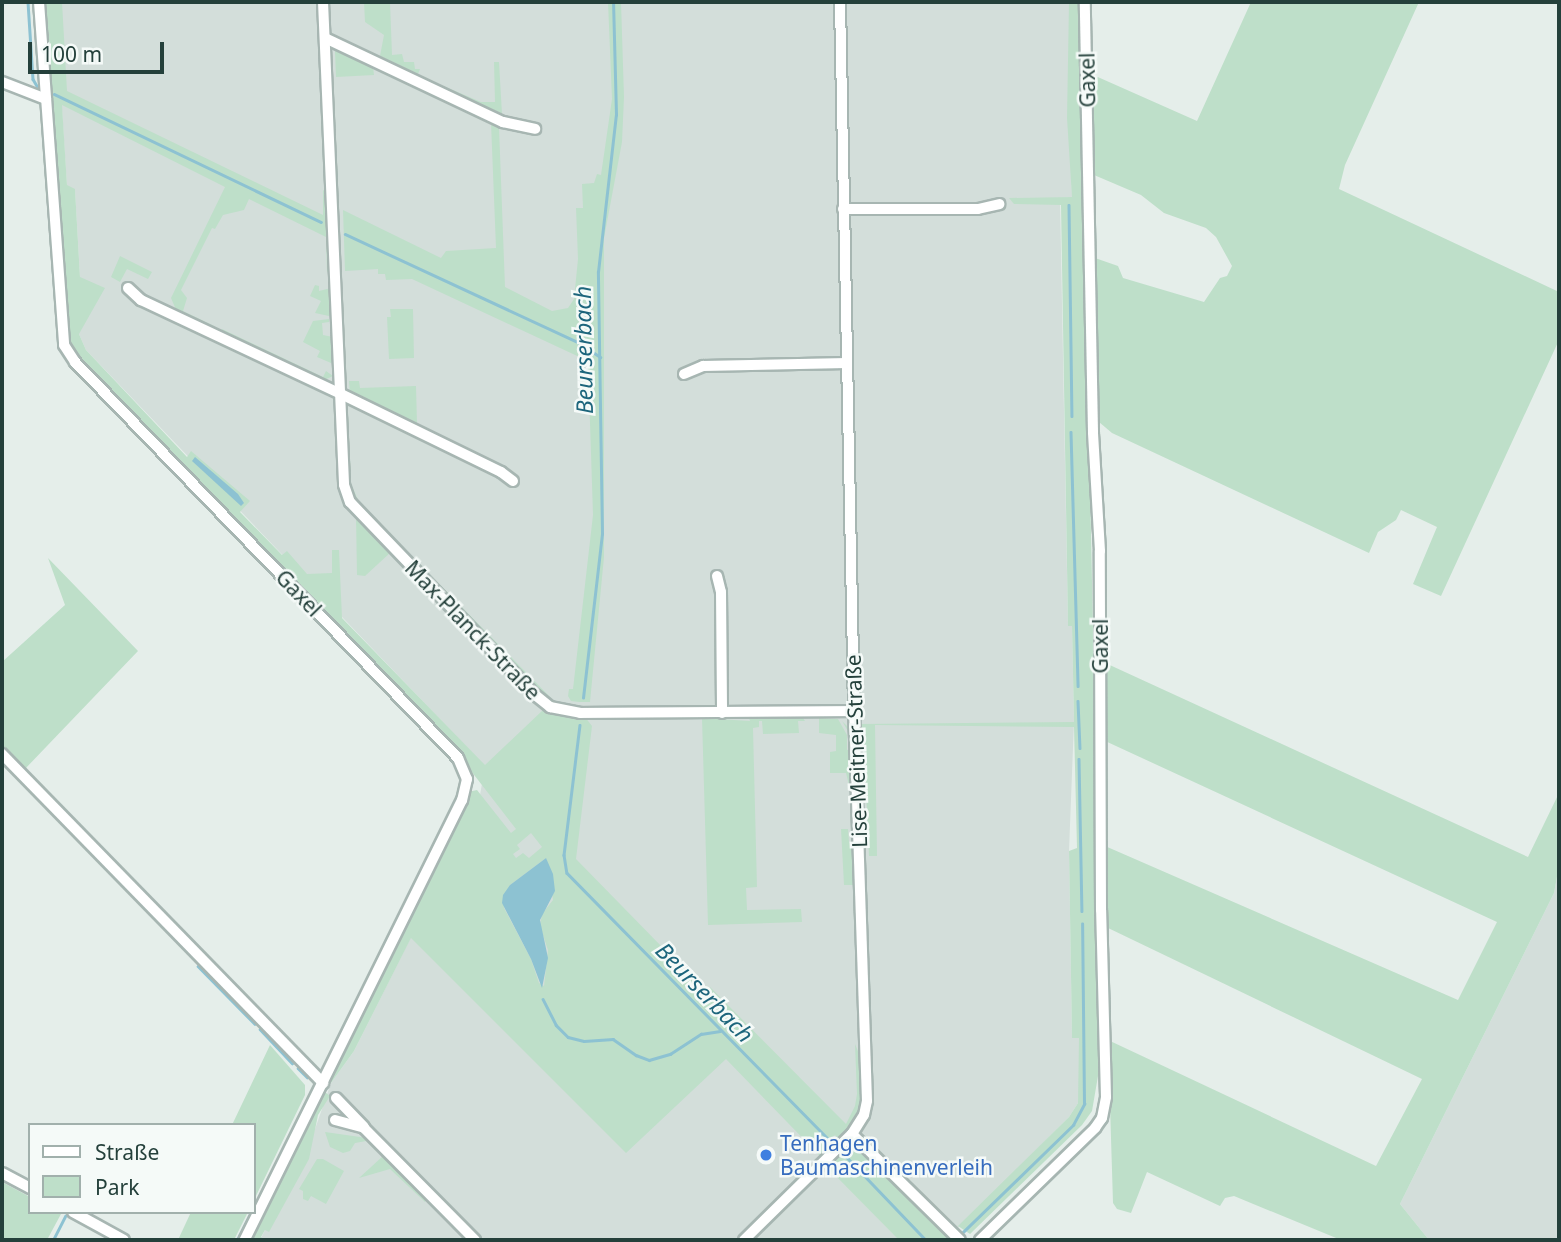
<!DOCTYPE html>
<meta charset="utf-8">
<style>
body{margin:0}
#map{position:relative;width:1561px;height:1242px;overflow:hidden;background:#e5eeea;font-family:"Noto Sans",sans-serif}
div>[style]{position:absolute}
.built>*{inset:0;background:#d3deda}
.green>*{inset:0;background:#bedfc9}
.water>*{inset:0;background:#8dc2d2}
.stream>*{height:2.5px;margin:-1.25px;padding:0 1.25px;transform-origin:1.25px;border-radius:1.25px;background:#8dc2d2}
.roads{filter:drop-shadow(2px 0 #a7b6b2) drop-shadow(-2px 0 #a7b6b2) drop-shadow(0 2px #a7b6b2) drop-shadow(0 -2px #a7b6b2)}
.minor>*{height:10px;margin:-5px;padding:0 5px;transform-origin:5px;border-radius:5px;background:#fff}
.dots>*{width:19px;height:19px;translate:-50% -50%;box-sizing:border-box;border:4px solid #f5faf8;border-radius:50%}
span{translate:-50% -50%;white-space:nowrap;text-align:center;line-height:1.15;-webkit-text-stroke:5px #f5faf8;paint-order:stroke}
.street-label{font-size:21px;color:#24403b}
.shop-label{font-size:21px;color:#366cbe}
.left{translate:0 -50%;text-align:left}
.water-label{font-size:23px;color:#1d657c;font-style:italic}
.frame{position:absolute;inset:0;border:4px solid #24403b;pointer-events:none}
.legend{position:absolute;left:28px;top:1123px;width:228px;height:91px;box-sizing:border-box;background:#f5faf8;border:2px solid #a1b0ac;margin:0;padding:9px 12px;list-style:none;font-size:21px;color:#24403b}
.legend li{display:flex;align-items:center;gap:14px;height:35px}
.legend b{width:35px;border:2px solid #a1b0ac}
.scale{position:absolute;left:28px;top:42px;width:136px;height:32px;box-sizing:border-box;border:4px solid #24403b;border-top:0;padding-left:9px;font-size:21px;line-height:24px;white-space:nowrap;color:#24403b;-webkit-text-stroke:5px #f5faf8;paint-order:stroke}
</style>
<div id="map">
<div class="built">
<i style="clip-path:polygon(55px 2px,1069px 2px,1072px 197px,1060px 198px,1068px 625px,1072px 626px,1074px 722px,1069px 851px,1072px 1037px,1079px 1037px,1080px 1086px,1078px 1103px,1069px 1117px,946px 1240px,260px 1240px,314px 1132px,331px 1083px,354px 1051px,479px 801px,485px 766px,86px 350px,79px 334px,80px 277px,75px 190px,67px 186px)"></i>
<i style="clip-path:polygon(1559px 866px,1559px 1240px,1429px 1240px,1400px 1204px,1554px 893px)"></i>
</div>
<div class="green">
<i style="clip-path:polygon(evenodd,42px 2px,62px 2px,67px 91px,323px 215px,323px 190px,326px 192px,330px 269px,327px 272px,326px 237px,249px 199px,244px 210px,223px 215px,215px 229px,212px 228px,181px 290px,187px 298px,183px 311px,214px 326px,209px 328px,177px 312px,171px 298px,225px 187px,62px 105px,67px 185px,75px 189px,80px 277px,105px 288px,79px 334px,86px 350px,187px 457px,191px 451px,250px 501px,240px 512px,282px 555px,287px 551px,307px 574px,332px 573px,332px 550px,339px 550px,342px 618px,485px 765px,543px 710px,585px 717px,592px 726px,576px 859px,709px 995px,710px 987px,846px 1124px,855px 1106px,857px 1094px,855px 1044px,862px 1061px,860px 1113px,839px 1140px,835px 1135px,825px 1145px,829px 1149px,821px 1157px,726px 1059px,626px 1153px,411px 938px,354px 1051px,331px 1083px,328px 1079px,468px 792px,477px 790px,511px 833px,516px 829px,461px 758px,70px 352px,66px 339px,42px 2px,531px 833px,542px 847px,529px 858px,523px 853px,516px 858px,513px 854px,520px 849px,517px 845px,531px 833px,42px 2px,546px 858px,553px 900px,542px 914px,540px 926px,548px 950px,544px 986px,539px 983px,531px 959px,504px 908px,510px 885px,546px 858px)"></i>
<i style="clip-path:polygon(364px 2px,390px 2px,392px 55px,402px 54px,404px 62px,414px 62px,415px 69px,420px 69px,418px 74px,380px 56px,384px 35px,365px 22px)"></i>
<i style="clip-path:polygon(608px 2px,621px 2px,624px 97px,622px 142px,604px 238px,604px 557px,590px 702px,579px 702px,571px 701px,568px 696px,569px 689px,573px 689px,593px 515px,588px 361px,412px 279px,386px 280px,385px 274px,378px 274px,378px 269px,345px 271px,343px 210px,441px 258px,446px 251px,496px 248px,491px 123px,499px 127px,505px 287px,552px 311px,568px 308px,574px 299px,578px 259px,576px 208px,583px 208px,582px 184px,594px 183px,597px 174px,601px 175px,612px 99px)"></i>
<i style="clip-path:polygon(1069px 2px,1080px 2px,1099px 919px,1098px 1076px,1092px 1111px,1082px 1125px,970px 1234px,958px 1226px,1069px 1117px,1078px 1103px,1079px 1038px,1072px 1038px,1069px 851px,1077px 848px,1074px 727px,875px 725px,877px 856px,869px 856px,864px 742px,860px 724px,1074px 722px,1072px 626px,1068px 626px,1061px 205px,1014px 204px,1009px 198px,1072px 197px,1067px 118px)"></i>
<i style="clip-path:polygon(1251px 2px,1419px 2px,1345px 165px,1339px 189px,1559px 292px,1559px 340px,1441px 596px,1413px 584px,1437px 527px,1401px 510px,1396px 520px,1378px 532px,1369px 553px,1112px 433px,1099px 422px,1095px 258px,1118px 266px,1123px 278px,1204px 302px,1220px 278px,1227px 276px,1232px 266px,1216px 237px,1206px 228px,1164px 213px,1141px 195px,1094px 175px,1091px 74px,1197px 121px)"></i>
<i style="clip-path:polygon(335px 51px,373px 67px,374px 75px,336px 77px)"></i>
<i style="clip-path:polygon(494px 62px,499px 62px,502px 114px,441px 85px,481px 102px,495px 102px)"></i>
<i style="clip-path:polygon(120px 256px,152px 272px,148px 279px,127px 269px,120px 282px,111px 277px)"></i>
<i style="clip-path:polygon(315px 285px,319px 286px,319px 291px,331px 288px,332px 313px,329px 316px,315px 313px,321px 301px,310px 296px)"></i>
<i style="clip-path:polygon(390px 309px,413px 309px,414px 358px,389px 359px,387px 317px,391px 317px)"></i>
<i style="clip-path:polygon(329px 319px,329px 322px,322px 323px,323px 335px,333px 337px,334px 360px,331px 363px,317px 357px,320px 351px,303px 342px,313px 321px)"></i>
<i style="clip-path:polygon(222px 329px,323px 377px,326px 371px,333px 376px,322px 381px,223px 334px)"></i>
<i style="clip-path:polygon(349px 381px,359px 381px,360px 388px,416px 386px,417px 423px,350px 393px)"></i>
<i style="clip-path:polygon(348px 413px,351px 484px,359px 502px,552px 699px,540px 693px,355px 501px,348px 481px)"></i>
<i style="clip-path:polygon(356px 516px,391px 552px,365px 576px,357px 575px)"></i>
<i style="clip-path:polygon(48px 558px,138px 651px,24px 770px,2px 746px,2px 662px,65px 605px)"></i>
<i style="clip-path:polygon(1101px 661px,1528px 857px,1559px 793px,1559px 866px,1554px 893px,1400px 1204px,1429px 1240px,1341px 1240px,1234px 1196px,1225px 1198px,1220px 1206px,1147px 1172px,1131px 1213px,1117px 1209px,1113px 1203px,1108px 1040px,1376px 1166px,1422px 1079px,1106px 927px,1105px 846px,1458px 1000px,1497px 922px,1103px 740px)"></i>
<i style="clip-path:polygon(702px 718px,750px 721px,749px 718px,803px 718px,805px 721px,798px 721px,799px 733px,763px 734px,762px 721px,759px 721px,759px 727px,753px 728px,757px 887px,746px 888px,747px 910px,801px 909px,802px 922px,708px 925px)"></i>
<i style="clip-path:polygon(819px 718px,838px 719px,847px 735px,847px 750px,850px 749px,849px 733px,842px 721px,850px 729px,853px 781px,849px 785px,846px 773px,830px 773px,830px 752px,836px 751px,836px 735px,819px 733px)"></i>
<i style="clip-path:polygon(841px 829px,848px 829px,849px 842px,855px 846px,854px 885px,844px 885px)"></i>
<i style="clip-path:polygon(270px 1045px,305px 1085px,305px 1095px,254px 1200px,254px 1125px,232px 1125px)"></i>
<i style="clip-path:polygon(325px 1092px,330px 1096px,318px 1115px,309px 1159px,269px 1232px,265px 1230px,261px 1237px,265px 1240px,247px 1240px)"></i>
<i style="clip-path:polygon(325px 1132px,367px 1138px,377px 1148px,375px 1150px,366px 1141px,355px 1143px,350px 1151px,343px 1153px,330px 1147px)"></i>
<i style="clip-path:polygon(852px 1142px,955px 1240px,899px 1240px,826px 1166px)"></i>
<i style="clip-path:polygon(383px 1156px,427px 1198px,425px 1202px,390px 1169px,359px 1178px)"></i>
<i style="clip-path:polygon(317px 1159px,323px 1159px,344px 1171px,326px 1204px,311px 1196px,308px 1201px,303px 1199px,303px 1191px,299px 1189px)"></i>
<i style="clip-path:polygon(2px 1182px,30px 1197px,30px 1212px,61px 1214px,47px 1240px,2px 1240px)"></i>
<i style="clip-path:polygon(191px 1212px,248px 1212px,234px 1240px,178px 1240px)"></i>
</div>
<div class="water">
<i style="clip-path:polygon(195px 457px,238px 494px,244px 503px,241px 506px,192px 461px)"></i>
<i style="clip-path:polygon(546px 858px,553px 874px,555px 891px,540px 920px,548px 958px,542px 988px,531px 959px,502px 903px,503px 895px,510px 885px)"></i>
</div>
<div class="stream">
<i style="left:28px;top:2px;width:77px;rotate:86.3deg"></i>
<i style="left:33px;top:79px;width:8px;rotate:60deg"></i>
<i style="left:54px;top:94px;width:296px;rotate:25.6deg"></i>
<i style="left:1069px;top:205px;width:211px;rotate:89.2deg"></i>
<i style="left:345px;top:234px;width:257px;rotate:24.9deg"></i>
<i style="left:578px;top:342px;width:27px;rotate:34deg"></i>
<i style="left:1071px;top:432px;width:254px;rotate:88.4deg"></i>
<i style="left:583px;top:698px;width:165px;rotate:-83.4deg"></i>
<i style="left:602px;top:534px;width:262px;rotate:-90.9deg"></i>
<i style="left:598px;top:272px;width:158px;rotate:-83.5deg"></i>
<i style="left:616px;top:115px;width:113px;rotate:-91.5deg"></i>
<i style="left:1078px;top:701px;width:47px;rotate:87.6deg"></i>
<i style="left:580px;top:725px;width:131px;rotate:97deg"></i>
<i style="left:564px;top:855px;width:18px;rotate:81deg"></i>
<i style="left:567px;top:873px;width:383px;rotate:45.5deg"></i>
<i style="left:1079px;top:759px;width:152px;rotate:88.9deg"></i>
<i style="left:198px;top:966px;width:81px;rotate:45.5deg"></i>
<i style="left:543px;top:999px;width:29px;rotate:63deg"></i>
<i style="left:556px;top:1025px;width:17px;rotate:45deg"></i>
<i style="left:568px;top:1037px;width:16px;rotate:14deg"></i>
<i style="left:584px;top:1041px;width:29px;rotate:-4deg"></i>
<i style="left:613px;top:1039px;width:28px;rotate:35deg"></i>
<i style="left:636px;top:1055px;width:14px;rotate:21deg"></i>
<i style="left:649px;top:1060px;width:22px;rotate:-16deg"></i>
<i style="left:670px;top:1054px;width:37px;rotate:-33deg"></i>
<i style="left:701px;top:1034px;width:19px;rotate:-9deg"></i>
<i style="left:260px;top:1029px;width:47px;rotate:46.7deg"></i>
<i style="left:298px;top:1068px;width:13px;rotate:45deg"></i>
<i style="left:840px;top:1150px;width:124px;rotate:46.3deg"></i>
<i style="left:254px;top:1208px;width:125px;rotate:-63.4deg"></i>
<i style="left:962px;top:1233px;width:155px;rotate:-44.2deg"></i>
<i style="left:1073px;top:1125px;width:24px;rotate:-62deg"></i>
<i style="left:1084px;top:1104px;width:180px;rotate:-90.6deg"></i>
<i style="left:53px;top:1240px;width:27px;rotate:-63deg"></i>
<i style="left:237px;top:1240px;width:31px;rotate:-63deg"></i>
</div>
<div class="roads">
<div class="minor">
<i style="left:39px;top:2px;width:344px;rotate:85.8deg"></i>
<i style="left:64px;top:345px;width:20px;rotate:57deg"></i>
<i style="left:75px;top:362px;width:551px;rotate:45.96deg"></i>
<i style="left:458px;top:758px;width:23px;rotate:67deg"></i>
<i style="left:467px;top:779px;width:22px;rotate:103deg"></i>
<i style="left:462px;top:800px;width:491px;rotate:116.3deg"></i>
<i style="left:323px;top:2px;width:483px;rotate:87.5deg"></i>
<i style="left:344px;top:485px;width:18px;rotate:71deg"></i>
<i style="left:350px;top:502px;width:266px;rotate:46.2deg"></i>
<i style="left:534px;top:694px;width:21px;rotate:39deg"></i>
<i style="left:550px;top:707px;width:31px;rotate:11deg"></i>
<i style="left:580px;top:713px;width:274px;rotate:-0.4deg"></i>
<i style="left:325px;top:38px;width:197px;rotate:25.3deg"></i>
<i style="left:503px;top:122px;width:33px;rotate:12deg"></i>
<i style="left:2px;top:82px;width:47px;rotate:21.1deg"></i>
<i style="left:843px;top:209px;width:135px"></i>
<i style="left:978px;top:209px;width:22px;rotate:-13deg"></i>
<i style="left:128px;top:288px;width:18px;rotate:43deg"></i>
<i style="left:141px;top:300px;width:221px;rotate:25.2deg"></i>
<i style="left:341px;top:394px;width:178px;rotate:26deg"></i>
<i style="left:501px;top:472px;width:15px;rotate:37deg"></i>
<i style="left:684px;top:374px;width:21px;rotate:-23deg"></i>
<i style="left:703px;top:366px;width:144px;rotate:-1.2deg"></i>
<i style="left:717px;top:576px;width:16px;rotate:76deg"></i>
<i style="left:721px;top:592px;width:121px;rotate:89.5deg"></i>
<i style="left:2px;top:754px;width:460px;rotate:45.7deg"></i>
<i style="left:336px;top:1098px;width:40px;rotate:46deg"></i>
<i style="left:335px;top:1120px;width:30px;rotate:15deg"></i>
<i style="left:364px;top:1128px;width:158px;rotate:45.3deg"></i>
<i style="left:852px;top:1134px;width:151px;rotate:44.5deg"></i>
<i style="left:2px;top:1173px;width:32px;rotate:28deg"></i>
<i style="left:73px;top:1212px;width:58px;rotate:28.8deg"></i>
<i style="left:744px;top:1240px;width:151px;rotate:-44.5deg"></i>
<i style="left:852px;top:1134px;width:22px;rotate:-58deg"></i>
<i style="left:864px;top:1115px;width:14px;rotate:-78deg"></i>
<i style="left:867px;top:1101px;width:390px;rotate:-91.9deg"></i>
<i style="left:854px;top:711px;width:709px;rotate:-91.13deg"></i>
<i style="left:980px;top:1240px;width:161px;rotate:-44.2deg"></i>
<i style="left:1095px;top:1128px;width:12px;rotate:-55deg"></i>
<i style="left:1102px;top:1118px;width:21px;rotate:-79deg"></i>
<i style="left:1106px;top:1097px;width:187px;rotate:-91.5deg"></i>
<i style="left:1101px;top:910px;width:359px;rotate:-90.2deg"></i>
<i style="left:1100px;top:551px;width:119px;rotate:-93.4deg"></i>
<i style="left:1093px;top:432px;width:430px;rotate:-91.1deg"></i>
</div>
</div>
<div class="dots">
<i style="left:766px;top:1155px;background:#3f7fe0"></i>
</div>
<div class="street-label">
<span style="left:1087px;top:80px;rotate:-91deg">Gaxel</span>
<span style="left:299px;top:593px;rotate:46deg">Gaxel</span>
<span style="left:473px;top:630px;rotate:46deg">Max-Planck-Straße</span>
<span style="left:1100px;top:646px;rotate:-90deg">Gaxel</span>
<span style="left:856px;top:751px;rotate:-92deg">Lise-Meitner-Straße</span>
</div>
<div class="shop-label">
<span class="left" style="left:780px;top:1155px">Tenhagen<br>Baumaschinenverleih</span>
</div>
<div class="water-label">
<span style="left:583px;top:350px;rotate:-91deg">Beurserbach</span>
<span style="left:705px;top:992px;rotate:46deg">Beurserbach</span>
</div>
<div class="frame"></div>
<ul class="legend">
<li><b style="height:9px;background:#fff"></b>Straße</li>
<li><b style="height:19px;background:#bedfc9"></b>Park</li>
</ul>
<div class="scale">100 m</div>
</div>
